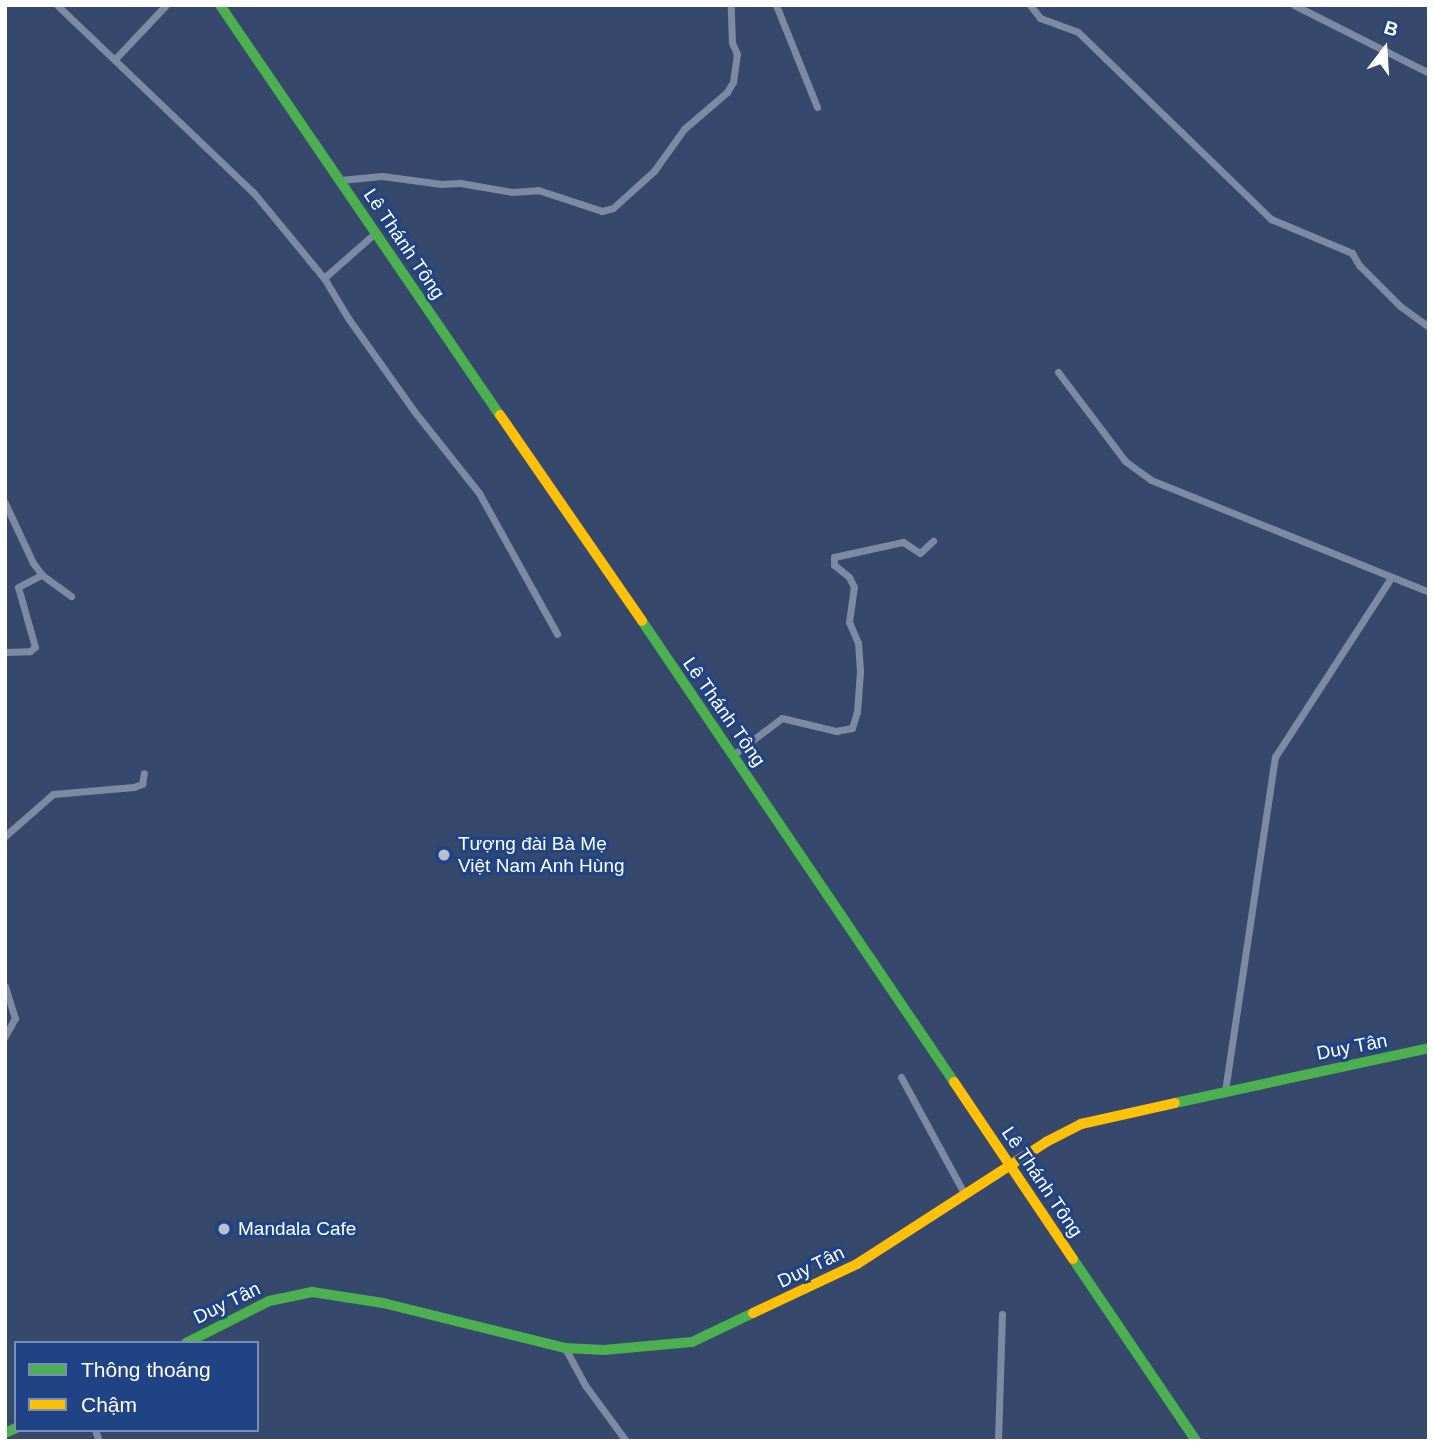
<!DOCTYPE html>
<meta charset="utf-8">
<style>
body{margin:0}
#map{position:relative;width:1434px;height:1446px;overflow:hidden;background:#36496d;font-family:Helvetica,sans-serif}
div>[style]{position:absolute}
.street>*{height:7px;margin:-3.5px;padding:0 3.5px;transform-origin:3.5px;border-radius:3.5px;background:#7c8aa3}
.fast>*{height:10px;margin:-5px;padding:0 5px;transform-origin:5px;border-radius:5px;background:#4caf50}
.slow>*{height:10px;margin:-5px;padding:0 5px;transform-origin:5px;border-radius:5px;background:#ffc107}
.dots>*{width:19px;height:19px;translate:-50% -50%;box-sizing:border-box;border:4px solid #1f4384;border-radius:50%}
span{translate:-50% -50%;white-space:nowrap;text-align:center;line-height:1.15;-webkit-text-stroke:6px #1f4384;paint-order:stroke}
.street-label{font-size:19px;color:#fff}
.poi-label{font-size:19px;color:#fff}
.left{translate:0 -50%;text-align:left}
.frame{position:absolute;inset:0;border:7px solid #fff;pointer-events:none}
.legend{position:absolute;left:14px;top:1341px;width:245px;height:91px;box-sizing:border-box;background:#1f4384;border:2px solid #798eb5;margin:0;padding:9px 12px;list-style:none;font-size:21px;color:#fff}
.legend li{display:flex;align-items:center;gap:14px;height:35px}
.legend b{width:35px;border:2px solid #798eb5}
.north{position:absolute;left:1350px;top:14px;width:70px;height:70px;-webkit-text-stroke:5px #1f4384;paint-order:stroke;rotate:17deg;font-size:19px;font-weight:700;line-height:28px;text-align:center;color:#fff}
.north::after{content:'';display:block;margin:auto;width:24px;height:32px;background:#fff;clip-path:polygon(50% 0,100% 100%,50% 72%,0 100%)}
</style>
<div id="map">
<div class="street">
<i style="left:57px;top:5px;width:271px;rotate:43.7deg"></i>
<i style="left:253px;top:192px;width:112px;rotate:50.5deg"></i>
<i style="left:324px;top:278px;width:47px;rotate:59deg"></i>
<i style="left:348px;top:318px;width:114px;rotate:54.6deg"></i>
<i style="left:414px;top:411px;width:105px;rotate:51.6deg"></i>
<i style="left:479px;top:493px;width:161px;rotate:61deg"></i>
<i style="left:776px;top:5px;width:110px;rotate:68.1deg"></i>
<i style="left:1030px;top:5px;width:16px;rotate:52deg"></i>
<i style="left:1040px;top:18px;width:40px;rotate:20.2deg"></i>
<i style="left:1078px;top:32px;width:269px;rotate:44.1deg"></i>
<i style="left:1271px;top:219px;width:88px;rotate:22.8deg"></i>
<i style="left:1352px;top:253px;width:14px;rotate:60deg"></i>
<i style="left:1359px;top:265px;width:58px;rotate:45deg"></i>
<i style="left:1400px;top:306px;width:36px;rotate:36deg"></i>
<i style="left:1294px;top:5px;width:151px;rotate:26.7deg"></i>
<i style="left:115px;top:59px;width:74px;rotate:-46.6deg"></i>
<i style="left:340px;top:180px;width:42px;rotate:-5.4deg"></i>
<i style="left:382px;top:176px;width:60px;rotate:7.7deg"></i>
<i style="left:441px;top:184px;width:19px;rotate:-3deg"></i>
<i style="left:460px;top:183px;width:53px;rotate:9.8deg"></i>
<i style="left:512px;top:192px;width:26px;rotate:-4deg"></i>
<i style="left:538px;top:190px;width:67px;rotate:18.2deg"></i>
<i style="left:602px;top:211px;width:11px;rotate:-15deg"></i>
<i style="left:613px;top:208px;width:55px;rotate:-42.1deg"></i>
<i style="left:654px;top:171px;width:52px;rotate:-54.5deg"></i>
<i style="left:684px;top:129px;width:57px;rotate:-40.7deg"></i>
<i style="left:727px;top:92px;width:12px;rotate:-59deg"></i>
<i style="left:733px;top:82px;width:28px;rotate:-82deg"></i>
<i style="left:737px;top:54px;width:12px;rotate:-114deg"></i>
<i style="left:732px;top:43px;width:38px;rotate:-92deg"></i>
<i style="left:324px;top:278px;width:68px;rotate:-41.4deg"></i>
<i style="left:1058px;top:372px;width:111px;rotate:53deg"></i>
<i style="left:1125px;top:461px;width:32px;rotate:36deg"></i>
<i style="left:1151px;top:480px;width:300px;rotate:21.9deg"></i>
<i style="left:5px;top:503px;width:66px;rotate:65deg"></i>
<i style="left:33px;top:563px;width:15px;rotate:53deg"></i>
<i style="left:42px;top:575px;width:36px;rotate:36deg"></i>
<i style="left:5px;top:652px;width:25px;rotate:-2deg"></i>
<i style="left:30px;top:651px;width:6px;rotate:-39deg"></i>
<i style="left:35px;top:647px;width:62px;rotate:-105.8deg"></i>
<i style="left:18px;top:587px;width:27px;rotate:-27deg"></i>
<i style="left:733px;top:755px;width:61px;rotate:-37.1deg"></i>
<i style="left:782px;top:718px;width:56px;rotate:13.5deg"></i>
<i style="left:836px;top:731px;width:16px;rotate:-11deg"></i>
<i style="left:852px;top:728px;width:17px;rotate:-73deg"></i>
<i style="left:857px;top:712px;width:41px;rotate:-85.8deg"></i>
<i style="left:860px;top:671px;width:28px;rotate:-94deg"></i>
<i style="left:858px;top:643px;width:23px;rotate:-113deg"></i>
<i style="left:849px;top:622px;width:35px;rotate:-82deg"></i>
<i style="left:854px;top:587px;width:11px;rotate:-117deg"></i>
<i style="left:849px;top:577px;width:19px;rotate:-141deg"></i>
<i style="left:834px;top:565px;width:8px;rotate:-90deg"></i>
<i style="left:834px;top:557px;width:71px;rotate:-12.3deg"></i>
<i style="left:903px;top:542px;width:20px;rotate:33deg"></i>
<i style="left:920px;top:553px;width:18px;rotate:-43deg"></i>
<i style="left:5px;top:836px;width:64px;rotate:-41.2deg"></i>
<i style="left:53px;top:794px;width:81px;rotate:-4.9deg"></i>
<i style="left:134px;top:787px;width:9px;rotate:-21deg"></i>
<i style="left:142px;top:784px;width:11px;rotate:-80deg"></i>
<i style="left:5px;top:986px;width:34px;rotate:73deg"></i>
<i style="left:15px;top:1018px;width:21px;rotate:119deg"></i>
<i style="left:901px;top:1077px;width:134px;rotate:61.5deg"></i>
<i style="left:1225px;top:1091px;width:338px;rotate:-81.5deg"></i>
<i style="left:1275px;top:757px;width:212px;rotate:-57.1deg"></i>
<i style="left:565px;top:1348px;width:42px;rotate:61.6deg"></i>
<i style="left:585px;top:1385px;width:69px;rotate:53.8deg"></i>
<i style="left:95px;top:1430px;width:12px;rotate:70deg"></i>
<i style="left:998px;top:1441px;width:127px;rotate:-88.2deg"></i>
</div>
<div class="fast">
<i style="left:220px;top:5px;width:496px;rotate:55.7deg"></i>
<i style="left:642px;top:621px;width:557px;rotate:55.91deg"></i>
<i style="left:1175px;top:1103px;width:260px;rotate:-12.2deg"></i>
<i style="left:1073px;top:1259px;width:220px;rotate:55.9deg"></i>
<i style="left:186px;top:1343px;width:93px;rotate:-26.8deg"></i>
<i style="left:269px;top:1301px;width:44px;rotate:-11.8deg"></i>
<i style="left:312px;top:1292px;width:72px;rotate:8.8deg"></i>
<i style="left:383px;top:1303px;width:187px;rotate:13.9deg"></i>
<i style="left:565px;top:1348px;width:39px;rotate:3deg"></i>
<i style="left:604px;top:1350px;width:88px;rotate:-5.2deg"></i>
<i style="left:692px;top:1342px;width:68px;rotate:-25.4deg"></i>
<i style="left:5px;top:1433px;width:12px;rotate:-24deg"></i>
</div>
<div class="slow">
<i style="left:500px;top:415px;width:250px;rotate:55.4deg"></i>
<i style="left:954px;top:1082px;width:213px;rotate:56.1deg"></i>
<i style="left:753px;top:1313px;width:115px;rotate:-25.2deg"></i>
<i style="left:857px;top:1264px;width:225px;rotate:-32.8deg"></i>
<i style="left:1046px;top:1142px;width:39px;rotate:-27deg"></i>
<i style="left:1081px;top:1124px;width:96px;rotate:-12.6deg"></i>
</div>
<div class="dots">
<i style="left:444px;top:855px;background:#b9bfcc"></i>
<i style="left:224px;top:1229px;background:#b9bfcc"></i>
</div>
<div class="street-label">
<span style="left:404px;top:244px;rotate:56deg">Lê Thánh Tông</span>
<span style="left:724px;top:712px;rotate:55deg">Lê Thánh Tông</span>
<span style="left:1352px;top:1047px;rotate:-11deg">Duy Tân</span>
<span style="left:1042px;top:1182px;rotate:56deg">Lê Thánh Tông</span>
<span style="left:811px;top:1267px;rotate:-26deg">Duy Tân</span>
<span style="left:227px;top:1303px;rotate:-26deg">Duy Tân</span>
</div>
<div class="poi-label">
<span class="left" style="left:458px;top:855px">Tượng đài Bà Mẹ<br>Việt Nam Anh Hùng</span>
<span class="left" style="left:238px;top:1229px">Mandala Cafe</span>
</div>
<div class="frame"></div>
<ul class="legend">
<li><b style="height:9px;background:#4caf50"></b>Thông thoáng</li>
<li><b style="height:9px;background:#ffc107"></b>Chậm</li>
</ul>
<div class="north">B</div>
</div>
